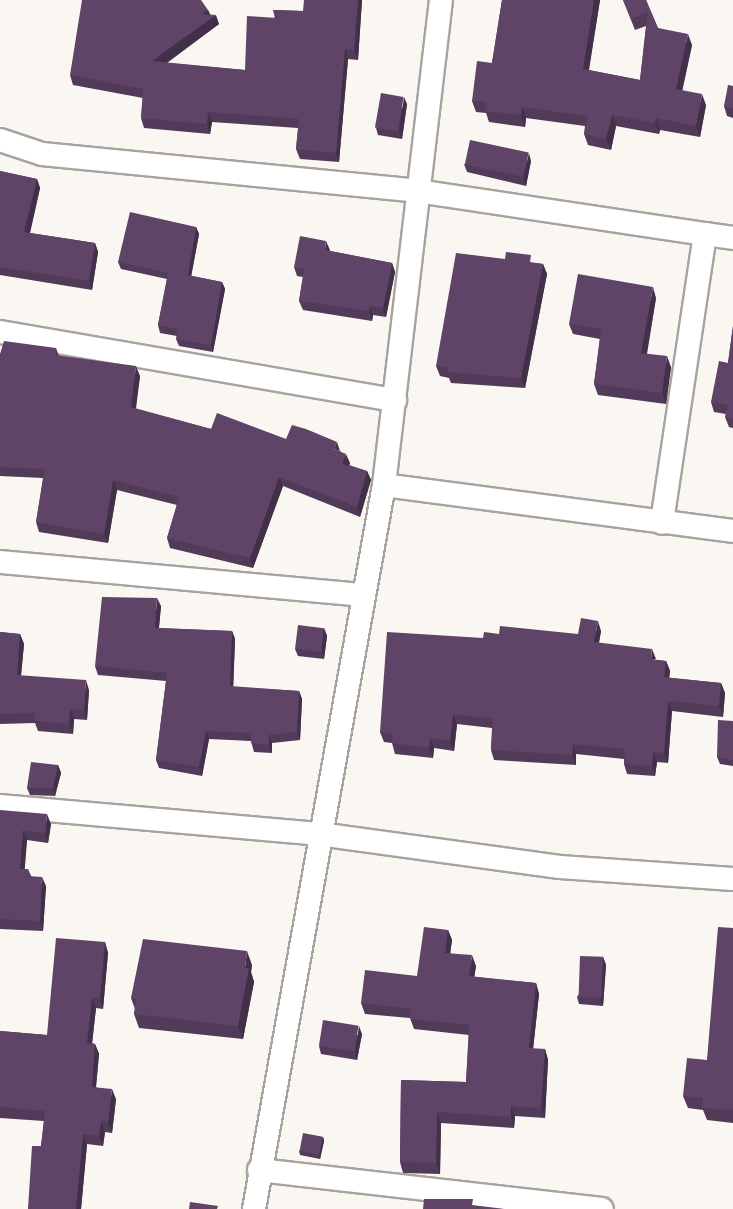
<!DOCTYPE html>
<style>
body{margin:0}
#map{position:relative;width:733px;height:1209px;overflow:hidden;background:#faf6f2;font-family:Overpass,sans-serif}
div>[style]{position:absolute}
.roads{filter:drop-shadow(2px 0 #a7a49f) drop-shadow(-2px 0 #a7a49f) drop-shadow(0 2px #a7a49f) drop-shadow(0 -2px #a7a49f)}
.street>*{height:22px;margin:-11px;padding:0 11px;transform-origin:11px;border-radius:11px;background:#fff}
.wall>*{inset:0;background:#523a59}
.shaded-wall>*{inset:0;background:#423049}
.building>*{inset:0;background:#5f4468;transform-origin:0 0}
span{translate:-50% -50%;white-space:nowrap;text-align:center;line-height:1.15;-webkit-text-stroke:6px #fff;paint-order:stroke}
</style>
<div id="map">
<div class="roads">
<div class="street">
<i style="left:0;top:140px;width:44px;rotate:18.4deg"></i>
<i style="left:42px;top:154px;width:377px;rotate:5.6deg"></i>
<i style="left:417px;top:191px;width:291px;rotate:8.5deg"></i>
<i style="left:705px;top:234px;width:292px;rotate:98.5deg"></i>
<i style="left:705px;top:234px;width:28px;rotate:8deg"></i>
<i style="left:0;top:332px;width:401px;rotate:9.8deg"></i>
<i style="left:384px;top:485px;width:352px;rotate:7.5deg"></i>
<i style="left:0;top:562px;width:363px;rotate:5.2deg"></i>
<i style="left:0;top:806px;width:320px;rotate:5deg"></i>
<i style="left:319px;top:834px;width:243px;rotate:7.8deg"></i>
<i style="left:560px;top:867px;width:173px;rotate:4deg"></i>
<i style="left:259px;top:1170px;width:345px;rotate:6.5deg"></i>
<i style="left:254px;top:1209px;width:736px;rotate:-79.82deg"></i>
<i style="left:384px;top:485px;width:488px;rotate:-83.3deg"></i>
</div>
</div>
<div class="wall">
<i style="clip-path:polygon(362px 0,358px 60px,348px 59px,339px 162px,300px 159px,296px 149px,298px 128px,212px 122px,210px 134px,144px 128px,141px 118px,143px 98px,73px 85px,70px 75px,208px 10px,210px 14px,219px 24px,167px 63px,245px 70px,275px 18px,273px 10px,303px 11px)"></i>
<i style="clip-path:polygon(502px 0,600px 0,589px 70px,640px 80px,646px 26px,635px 30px,623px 0,646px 0,658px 28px,692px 45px,682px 91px,706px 105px,700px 137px,660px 130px,659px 134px,616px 126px,611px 150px,588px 145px,584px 134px,585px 126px,526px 118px,525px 127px,489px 122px,486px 113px,476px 112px,472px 101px,492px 63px)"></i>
<i style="clip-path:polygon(733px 86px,733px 118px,727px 116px,724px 106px)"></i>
<i style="clip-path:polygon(407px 104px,402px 139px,378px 135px,376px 128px)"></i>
<i style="clip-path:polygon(531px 161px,526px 186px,467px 172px,464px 164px)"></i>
<i style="clip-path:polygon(0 171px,37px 179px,40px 188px,30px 233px,95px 243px,98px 252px,92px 290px,0 275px)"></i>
<i style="clip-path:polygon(196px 227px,199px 234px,191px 276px,222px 282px,225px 289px,213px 352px,179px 346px,176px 339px,177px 336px,160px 333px,158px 325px,167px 279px,121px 269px,118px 262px)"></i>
<i style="clip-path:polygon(330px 251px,392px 263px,395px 272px,386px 317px,373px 315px,372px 321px,303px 310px,299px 301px,303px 277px,297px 276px,294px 267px)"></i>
<i style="clip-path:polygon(534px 263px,543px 264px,547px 274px,525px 388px,451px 383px,449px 378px,440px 376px,436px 366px)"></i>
<i style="clip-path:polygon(656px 298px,647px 354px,671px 367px,666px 404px,598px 395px,594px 384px,600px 339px,573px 334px,569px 324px)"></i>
<i style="clip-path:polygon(733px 326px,733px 428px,729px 427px,725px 417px,726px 414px,714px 412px,711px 402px,728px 363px)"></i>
<i style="clip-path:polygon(56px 348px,59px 356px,140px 376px,136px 409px,211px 429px,286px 439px,340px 451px,350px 463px,349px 465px,367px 471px,371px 480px,360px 517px,283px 486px,253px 568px,170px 548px,167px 538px,177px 505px,117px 490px,108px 543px,39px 532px,36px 522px,43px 478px,0 476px,0 354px)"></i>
<i style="clip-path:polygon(161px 606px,159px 628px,232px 631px,235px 639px,233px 687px,299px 691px,302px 699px,300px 740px,272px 743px,272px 753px,254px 752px,251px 741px,209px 739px,202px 776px,159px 768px,156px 760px,166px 681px,98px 675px,95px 666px)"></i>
<i style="clip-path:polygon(324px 628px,327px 636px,324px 659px,298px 656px,295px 649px)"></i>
<i style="clip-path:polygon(601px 631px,599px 643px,656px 660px,666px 661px,670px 671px,669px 678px,721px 683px,725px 693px,723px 717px,672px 711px,668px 763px,657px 762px,655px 776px,627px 774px,624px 764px,624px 759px,576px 754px,576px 765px,494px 760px,491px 750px,492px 728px,457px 724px,454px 751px,434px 748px,433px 758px,395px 754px,392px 743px,384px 742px,380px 732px,483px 638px,499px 634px,578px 634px)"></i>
<i style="clip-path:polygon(0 632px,20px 634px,24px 644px,21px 676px,89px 690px,87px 720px,74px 719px,73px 734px,38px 731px,35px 723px,0 724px)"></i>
<i style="clip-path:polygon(733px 721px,733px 766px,720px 764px,717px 757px)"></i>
<i style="clip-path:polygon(58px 765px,61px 773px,55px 796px,30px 795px,27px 788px)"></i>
<i style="clip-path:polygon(0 816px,51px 824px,48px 843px,27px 840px,24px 869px,28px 869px,31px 876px,46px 886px,43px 931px,0 929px)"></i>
<i style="clip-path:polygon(733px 928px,733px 1123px,707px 1120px,703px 1110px,688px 1108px,683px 1096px,707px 1060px)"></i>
<i style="clip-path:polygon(448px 930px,452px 940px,450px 953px,476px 966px,474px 977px,536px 983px,539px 994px,533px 1049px,545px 1049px,548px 1060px,545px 1118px,515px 1116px,514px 1128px,441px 1123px,440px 1174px,403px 1173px,400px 1162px,401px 1080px,466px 1082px,469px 1035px,414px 1029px,410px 1018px,365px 1014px,361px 1003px,417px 976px)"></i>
<i style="clip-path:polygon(105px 942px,108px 953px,103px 1009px,96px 1008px,92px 1043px,95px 1044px,99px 1054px,96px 1087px,116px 1099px,112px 1133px,105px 1132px,103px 1146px,87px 1144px,81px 1209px,28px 1209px,41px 1146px,44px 1121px,0 1118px,0 1031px,47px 1035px)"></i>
<i style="clip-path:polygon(603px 957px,606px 965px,603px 1006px,579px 1004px,577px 997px)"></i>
<i style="clip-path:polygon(252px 965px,251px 972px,254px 982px,243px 1039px,139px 1028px,134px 1014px,135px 1009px,131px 998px)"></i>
<i style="clip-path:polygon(362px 1034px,357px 1060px,321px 1054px,319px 1046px)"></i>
<i style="clip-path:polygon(323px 1137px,324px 1141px,320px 1159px,300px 1155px,299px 1151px)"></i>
</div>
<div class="shaded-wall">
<i style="clip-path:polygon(358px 0,362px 0,358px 60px,354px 50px)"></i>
<i style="clip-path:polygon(594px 0,600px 0,587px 80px,583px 69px)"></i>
<i style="clip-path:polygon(208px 10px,211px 18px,216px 15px,219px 24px,155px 71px,152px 61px,202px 14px)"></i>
<i style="clip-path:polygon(688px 34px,692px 45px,680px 101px,676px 89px)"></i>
<i style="clip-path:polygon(345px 49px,348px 59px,339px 162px,336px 153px)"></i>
<i style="clip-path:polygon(702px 94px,706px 105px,700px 137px,696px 126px)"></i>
<i style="clip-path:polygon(404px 97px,407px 104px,402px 139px,399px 131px)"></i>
<i style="clip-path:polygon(522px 107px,526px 118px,525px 127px,521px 115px)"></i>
<i style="clip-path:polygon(208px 112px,212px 122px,210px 134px,207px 124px)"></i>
<i style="clip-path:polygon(612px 115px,616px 126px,611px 150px,606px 139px)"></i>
<i style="clip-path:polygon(656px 118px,660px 130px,659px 134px,655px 123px)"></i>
<i style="clip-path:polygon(529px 153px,531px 161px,526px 186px,523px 178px)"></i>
<i style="clip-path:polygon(37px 179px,40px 188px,28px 241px,24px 232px)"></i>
<i style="clip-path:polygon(196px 227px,199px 234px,190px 283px,188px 275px)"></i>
<i style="clip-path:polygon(326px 241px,330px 250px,328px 259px,325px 250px)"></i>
<i style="clip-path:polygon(95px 243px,98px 252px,92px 290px,89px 281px)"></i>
<i style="clip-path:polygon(392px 263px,395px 272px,386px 317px,383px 308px)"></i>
<i style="clip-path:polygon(543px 264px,547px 274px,525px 388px,521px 378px)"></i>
<i style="clip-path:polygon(222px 282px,225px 289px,213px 352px,211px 345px)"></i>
<i style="clip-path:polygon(653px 287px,656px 298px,645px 363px,641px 353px)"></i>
<i style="clip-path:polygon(370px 306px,373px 315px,372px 321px,369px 311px)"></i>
<i style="clip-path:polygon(667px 356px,671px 367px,666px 404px,662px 393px)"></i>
<i style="clip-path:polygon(136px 366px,140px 376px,134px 417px,131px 407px)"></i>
<i style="clip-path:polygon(337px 442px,340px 451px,334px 449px)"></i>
<i style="clip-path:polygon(346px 454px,350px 463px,346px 473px,342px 464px)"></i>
<i style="clip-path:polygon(367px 471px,371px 480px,360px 517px,357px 507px)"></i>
<i style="clip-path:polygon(279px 477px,283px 486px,253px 568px,250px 558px)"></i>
<i style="clip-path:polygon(113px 480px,117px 490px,108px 543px,104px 534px)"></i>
<i style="clip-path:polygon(157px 598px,161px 606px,158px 636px,155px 628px)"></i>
<i style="clip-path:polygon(598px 621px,601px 631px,597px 652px,594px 642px)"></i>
<i style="clip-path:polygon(324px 628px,327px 636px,324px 659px,322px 651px)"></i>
<i style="clip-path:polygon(232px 631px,235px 639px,233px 695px,230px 686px)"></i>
<i style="clip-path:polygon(20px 634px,24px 644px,20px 685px,17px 675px)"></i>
<i style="clip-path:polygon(652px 649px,656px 659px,651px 659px)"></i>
<i style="clip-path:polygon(666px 661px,670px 671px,668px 688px,664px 677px)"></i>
<i style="clip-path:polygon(86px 680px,89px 690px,87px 720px,84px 710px)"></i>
<i style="clip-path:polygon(721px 683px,725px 693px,723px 717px,719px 706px)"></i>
<i style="clip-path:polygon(299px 691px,302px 699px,300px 740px,297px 732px)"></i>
<i style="clip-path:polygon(668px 701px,672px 711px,668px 763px,664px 753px)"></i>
<i style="clip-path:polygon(70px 709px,74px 719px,73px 734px,69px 724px)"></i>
<i style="clip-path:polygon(453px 714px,457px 724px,454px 751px,450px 741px)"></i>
<i style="clip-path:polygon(206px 731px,209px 739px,202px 776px,199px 767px)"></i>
<i style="clip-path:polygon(269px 735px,272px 743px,272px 753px,269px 745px)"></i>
<i style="clip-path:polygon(430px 738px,434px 748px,433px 758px,429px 748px)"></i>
<i style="clip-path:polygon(573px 744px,576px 754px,576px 765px,572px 755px)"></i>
<i style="clip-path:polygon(653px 752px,657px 762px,655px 776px,652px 766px)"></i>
<i style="clip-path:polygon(58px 765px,61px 773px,55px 796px,53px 788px)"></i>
<i style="clip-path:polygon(47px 814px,51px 824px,48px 843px,45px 834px)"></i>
<i style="clip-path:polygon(23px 830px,27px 840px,24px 879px,20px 869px)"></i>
<i style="clip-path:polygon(42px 877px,46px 886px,43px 931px,40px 921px)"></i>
<i style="clip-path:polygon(448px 930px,452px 940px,449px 963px,445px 953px)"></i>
<i style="clip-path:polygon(105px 942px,108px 953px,103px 1009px,100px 998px)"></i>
<i style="clip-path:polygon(247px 951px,252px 965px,251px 972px,254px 982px,243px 1039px,238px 1026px)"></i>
<i style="clip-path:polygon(472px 955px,476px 966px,473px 986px,469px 976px)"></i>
<i style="clip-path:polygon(603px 957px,606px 965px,603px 1006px,600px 998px)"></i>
<i style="clip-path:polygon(536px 983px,539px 994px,532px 1059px,529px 1048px)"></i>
<i style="clip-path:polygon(92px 998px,96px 1008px,91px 1053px,87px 1043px)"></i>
<i style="clip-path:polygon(359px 1026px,362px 1034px,357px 1060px,355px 1053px)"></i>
<i style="clip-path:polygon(95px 1044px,99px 1054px,95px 1097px,92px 1087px)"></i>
<i style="clip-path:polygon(545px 1049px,548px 1060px,545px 1118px,541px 1108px)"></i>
<i style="clip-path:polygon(112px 1089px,116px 1099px,112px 1133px,108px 1122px)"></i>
<i style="clip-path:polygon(511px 1106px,515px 1116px,514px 1128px,511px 1117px)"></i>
<i style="clip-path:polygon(437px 1112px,441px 1123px,440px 1174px,436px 1163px)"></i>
<i style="clip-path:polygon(101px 1121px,105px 1132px,103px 1146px,99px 1136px)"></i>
<i style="clip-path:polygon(83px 1134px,87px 1144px,81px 1209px,76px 1209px)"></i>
<i style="clip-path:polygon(323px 1137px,324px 1141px,320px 1159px,319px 1155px)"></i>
</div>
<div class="building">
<i style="clip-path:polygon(82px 0,201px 0,208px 10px,202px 14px,216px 15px,152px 61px,245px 70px,247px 16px,278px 18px,273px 10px,303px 11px,304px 0,358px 0,354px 50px,345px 49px,336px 153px,296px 149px,299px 119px,208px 112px,207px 124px,141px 118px,143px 89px,70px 75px)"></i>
<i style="clip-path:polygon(502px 0,594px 0,583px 69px,640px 80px,648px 12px,631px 19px,623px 0,646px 0,658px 28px,688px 34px,676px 89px,702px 94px,696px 126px,656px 118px,655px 123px,612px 115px,606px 139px,584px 134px,588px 116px,522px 107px,521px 115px,485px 111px,486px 102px,472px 101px,477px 61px,492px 63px)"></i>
<i style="clip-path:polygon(728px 85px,733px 86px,733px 108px,724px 106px)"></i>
<i style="left:381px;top:93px;width:23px;height:35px;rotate:10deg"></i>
<i style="left:470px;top:140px;width:60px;height:25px;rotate:12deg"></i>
<i style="clip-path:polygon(0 171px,37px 179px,24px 232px,95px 243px,89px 281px,0 267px)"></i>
<i style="clip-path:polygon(130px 212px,196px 227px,188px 275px,222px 282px,211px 345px,176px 339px,178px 329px,158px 325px,168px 273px,118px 262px)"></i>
<i style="clip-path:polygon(300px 236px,326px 241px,325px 250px,392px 263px,383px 308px,370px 306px,369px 311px,299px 301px,304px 269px,294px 267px)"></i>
<i style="clip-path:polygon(506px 252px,531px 255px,530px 262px,543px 264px,521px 378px,447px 372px,448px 367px,436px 366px,456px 253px,505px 259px)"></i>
<i style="clip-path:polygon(578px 274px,653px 287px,641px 353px,667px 356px,662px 393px,594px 384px,601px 329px,569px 324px)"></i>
<i style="clip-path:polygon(733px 326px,733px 419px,725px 417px,728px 405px,711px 402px,719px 361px,728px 363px)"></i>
<i style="clip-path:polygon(4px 341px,56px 348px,55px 355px,136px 366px,131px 407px,211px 429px,217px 413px,286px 439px,292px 425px,306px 429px,337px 442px,334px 449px,346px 454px,342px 464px,367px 471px,357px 507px,279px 477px,250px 558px,167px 538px,179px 497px,113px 480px,104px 534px,36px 522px,45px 469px,0 467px,0 354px)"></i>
<i style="clip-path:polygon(102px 597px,157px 598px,155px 628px,232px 631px,230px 686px,299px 691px,297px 732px,269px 735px,269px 745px,251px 743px,251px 733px,206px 731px,199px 767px,156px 760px,167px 673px,95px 666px)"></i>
<i style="clip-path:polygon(581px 618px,598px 621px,594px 642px,652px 649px,651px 659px,666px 661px,664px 677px,721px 683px,719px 706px,668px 701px,664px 753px,653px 752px,652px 766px,624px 764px,625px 749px,573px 744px,572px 755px,491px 750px,493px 719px,453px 714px,450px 741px,430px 738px,429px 748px,392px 743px,393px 734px,380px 732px,387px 632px,483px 638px,484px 632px,499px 634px,500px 626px,578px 634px)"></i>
<i style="left:298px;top:625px;width:26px;height:24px;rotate:7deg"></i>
<i style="clip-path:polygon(0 632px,20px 634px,17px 675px,86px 680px,84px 710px,70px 709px,69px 724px,35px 721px,35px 713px,0 714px)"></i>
<i style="clip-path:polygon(718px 720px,733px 721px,733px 760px,717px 757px)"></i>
<i style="clip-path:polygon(31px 762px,58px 765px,53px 788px,27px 788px)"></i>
<i style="clip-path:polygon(0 810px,47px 814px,45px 834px,23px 830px,20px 869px,28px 869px,28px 876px,42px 877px,40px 921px,0 919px)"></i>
<i style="clip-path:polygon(424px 927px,448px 930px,445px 953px,472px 955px,469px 976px,536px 983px,529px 1048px,545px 1049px,541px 1108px,511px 1106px,511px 1117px,437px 1112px,436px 1163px,400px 1162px,401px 1080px,466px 1082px,469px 1025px,410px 1019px,411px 1009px,361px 1003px,365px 970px,417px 976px)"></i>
<i style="clip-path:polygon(718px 927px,733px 928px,733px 1110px,702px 1108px,703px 1098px,683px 1096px,687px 1058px,707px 1060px)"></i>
<i style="clip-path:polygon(56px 938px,105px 942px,100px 998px,92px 998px,87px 1043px,95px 1044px,92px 1087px,112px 1089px,108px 1122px,101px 1121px,99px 1136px,83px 1134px,76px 1209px,28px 1209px,32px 1146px,41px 1146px,45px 1111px,0 1107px,0 1031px,47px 1035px)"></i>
<i style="clip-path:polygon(143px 939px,247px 951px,245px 968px,249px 968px,238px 1026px,134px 1014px,136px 999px,131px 998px)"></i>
<i style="left:580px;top:956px;width:23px;height:41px;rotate:2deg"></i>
<i style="left:323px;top:1020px;width:36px;height:26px;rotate:9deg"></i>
<i style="left:303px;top:1133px;width:20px;height:18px;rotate:11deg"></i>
<i style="clip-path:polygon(424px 1199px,473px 1199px,472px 1205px,504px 1209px,423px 1209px)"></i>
<i style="clip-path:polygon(190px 1202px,218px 1206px,217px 1209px,189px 1209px)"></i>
</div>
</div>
